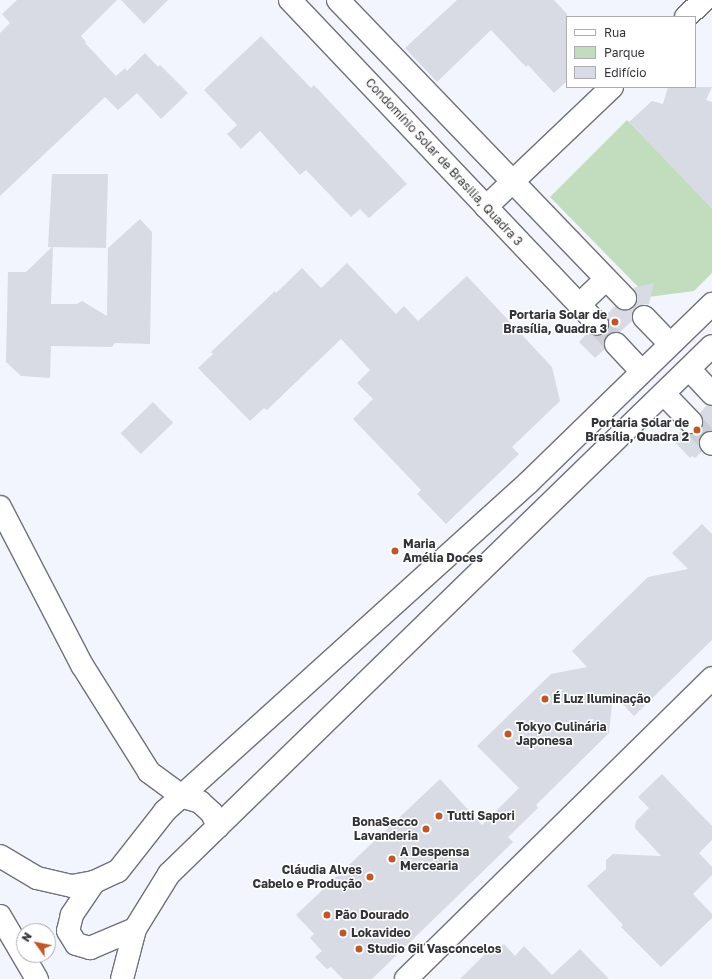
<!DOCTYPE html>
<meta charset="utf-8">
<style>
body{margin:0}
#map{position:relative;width:712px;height:979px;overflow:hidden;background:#f2f5fd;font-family:"Golos Text",sans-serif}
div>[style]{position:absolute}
.green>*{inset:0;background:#c2ddbd}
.building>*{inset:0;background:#d8dbe4;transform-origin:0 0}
.tertiary-tunnel>*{height:22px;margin-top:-11px;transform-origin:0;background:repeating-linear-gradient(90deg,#ccced5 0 22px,transparent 0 33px)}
.roads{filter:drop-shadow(1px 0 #6f7279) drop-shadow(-1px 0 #6f7279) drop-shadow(0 1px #6f7279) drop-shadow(0 -1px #6f7279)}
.minor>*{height:22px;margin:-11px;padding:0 11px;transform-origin:11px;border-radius:11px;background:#fff}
.tertiary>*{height:22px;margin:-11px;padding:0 11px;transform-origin:11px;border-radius:11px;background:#fff}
.trunk>*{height:22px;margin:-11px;padding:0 11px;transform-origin:11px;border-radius:11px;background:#fff}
.dots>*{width:11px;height:11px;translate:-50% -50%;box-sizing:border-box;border:2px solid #fff;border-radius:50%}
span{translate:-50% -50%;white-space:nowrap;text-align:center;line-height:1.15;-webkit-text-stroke:3px #fff;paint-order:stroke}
.street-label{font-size:12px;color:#333437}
.poi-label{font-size:12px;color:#333437;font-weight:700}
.right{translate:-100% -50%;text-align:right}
.left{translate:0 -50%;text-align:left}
.legend{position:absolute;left:566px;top:16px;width:130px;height:72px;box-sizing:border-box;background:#fff;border:1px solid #adaeaf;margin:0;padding:5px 7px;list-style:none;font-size:12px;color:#333437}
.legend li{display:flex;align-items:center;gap:8px;height:20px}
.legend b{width:20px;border:1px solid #adaeaf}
.north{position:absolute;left:16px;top:923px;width:40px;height:40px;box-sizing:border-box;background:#fff;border:1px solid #adaeaf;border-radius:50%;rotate:303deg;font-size:11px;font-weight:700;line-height:16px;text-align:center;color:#333437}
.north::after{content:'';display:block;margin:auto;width:14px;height:18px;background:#be582a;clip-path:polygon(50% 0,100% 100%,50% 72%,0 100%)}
</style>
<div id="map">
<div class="green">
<i style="clip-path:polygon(627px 120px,712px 207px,712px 273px,694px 291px,648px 297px,550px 197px)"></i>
</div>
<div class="building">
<i style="clip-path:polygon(17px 0,117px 0,81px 36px,86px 42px,85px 43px,116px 76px,125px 68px,127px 71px,145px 53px,158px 67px,160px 65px,188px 93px,161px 119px,137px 93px,118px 110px,105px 97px,0 196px,0 33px,10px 23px,2px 14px)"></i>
<i style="clip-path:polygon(121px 0,168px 0,144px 24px)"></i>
<i style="clip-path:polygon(457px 0,554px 0,567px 14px,567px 81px,554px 93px,528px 65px,526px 67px,491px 30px,437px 82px,405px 48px)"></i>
<i style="clip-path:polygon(261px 36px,311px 88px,314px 85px,407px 184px,369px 218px,360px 209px,351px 217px,306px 170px,300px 175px,260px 131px,241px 149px,227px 134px,237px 125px,204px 90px)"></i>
<i style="clip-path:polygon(668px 87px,712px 87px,706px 100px,712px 102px,712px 209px,629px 122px,652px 101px,663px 104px)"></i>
<i style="clip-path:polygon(52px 174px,108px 174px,106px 248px,53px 247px,51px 304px,77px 304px,82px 301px,107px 316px,108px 248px,140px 219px,152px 232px,150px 344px,115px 343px,112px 347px,51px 346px,50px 378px,21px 376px,6px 362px,8px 272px,26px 272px,52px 247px,48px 247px)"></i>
<i style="clip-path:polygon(347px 263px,396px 314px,404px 306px,418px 321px,467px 276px,552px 367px,560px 401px,512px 447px,519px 454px,446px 524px,417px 494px,421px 490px,353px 419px,373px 399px,357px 383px,370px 370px,341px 339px,267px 410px,264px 408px,250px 421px,198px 368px,213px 354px,211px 352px,275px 291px,276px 293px,302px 268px,321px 288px)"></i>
<i style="clip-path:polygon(654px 283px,649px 304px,641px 305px,635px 308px,632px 314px,632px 321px,620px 332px,614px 332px,607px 335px,604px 341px,605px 349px,595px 358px,579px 342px,588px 332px,594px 336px,600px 336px,605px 333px,609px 328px,609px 321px,606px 315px,615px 306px,622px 310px,628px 310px,633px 307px,637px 302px,637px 295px,633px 288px)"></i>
<i style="left:153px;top:402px;width:29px;height:45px;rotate:46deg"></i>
<i style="clip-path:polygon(707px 405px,712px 406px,712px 431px,702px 434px,699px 440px,699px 446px,702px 451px,695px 458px,692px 456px,690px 458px,673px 440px,682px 431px,687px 434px,694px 434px,700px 431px,703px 426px,703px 419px,700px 413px)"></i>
<i style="clip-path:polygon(702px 524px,712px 534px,712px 640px,634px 716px,613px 694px,609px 733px,536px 805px,538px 808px,508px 837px,513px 842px,372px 979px,343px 979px,331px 967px,327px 969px,315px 957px,322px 951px,310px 938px,314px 934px,296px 915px,440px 779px,482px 825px,519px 788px,477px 746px,551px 674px,587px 667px,572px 651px,648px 577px,688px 569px,672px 553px)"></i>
<i style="clip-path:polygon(662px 774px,712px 826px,712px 840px,699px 853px,712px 867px,712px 875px,693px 894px,712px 914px,712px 918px,661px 967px,621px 927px,623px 925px,587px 886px,606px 869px,606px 860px,613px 854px,661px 856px,635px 828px,636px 821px,649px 808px,638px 797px)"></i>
<i style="clip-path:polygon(504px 944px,515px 956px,524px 946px,552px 975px,580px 949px,609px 979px,460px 979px,490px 949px,494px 953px)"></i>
</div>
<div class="tertiary-tunnel">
<i style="left:597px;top:324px;width:28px;rotate:46deg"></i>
<i style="left:691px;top:422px;width:29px;rotate:46deg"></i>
</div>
<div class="roads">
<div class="minor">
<i style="left:686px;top:17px;width:25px;rotate:-43deg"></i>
<i style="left:486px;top:207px;width:174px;rotate:-43.6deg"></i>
<i style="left:406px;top:979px;width:429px;rotate:-44.5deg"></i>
</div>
<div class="tertiary">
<i style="left:290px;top:0;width:446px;rotate:46.5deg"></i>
<i style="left:338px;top:0;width:414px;rotate:46.1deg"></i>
<i style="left:579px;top:305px;width:37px;rotate:-44deg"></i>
<i style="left:644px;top:317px;width:37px;rotate:46deg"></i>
<i style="left:616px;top:344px;width:38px;rotate:47deg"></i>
<i style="left:689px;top:369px;width:34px;rotate:47deg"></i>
<i style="left:664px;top:394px;width:39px;rotate:46deg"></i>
<i style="left:711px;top:443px;width:1px;rotate:45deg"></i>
<i style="left:0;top:507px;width:178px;rotate:62.6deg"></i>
<i style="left:82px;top:665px;width:126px;rotate:57.9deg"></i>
<i style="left:149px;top:772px;width:42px;rotate:36.3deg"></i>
<i style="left:183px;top:797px;width:18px;rotate:16deg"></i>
<i style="left:200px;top:802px;width:16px;rotate:43deg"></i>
<i style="left:212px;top:813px;width:15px;rotate:67deg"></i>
<i style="left:0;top:856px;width:43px;rotate:30.7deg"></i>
<i style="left:37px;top:878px;width:36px;rotate:13deg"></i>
<i style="left:72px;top:886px;width:22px;rotate:-10deg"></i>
<i style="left:94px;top:882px;width:26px;rotate:-25deg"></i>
<i style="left:118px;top:871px;width:76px;rotate:-51.9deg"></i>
<i style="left:165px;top:811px;width:489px;rotate:-42.1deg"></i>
<i style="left:528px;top:483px;width:257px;rotate:-44.2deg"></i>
<i style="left:94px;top:882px;width:40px;rotate:124deg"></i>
<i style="left:72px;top:915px;width:16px;rotate:104deg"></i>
<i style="left:68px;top:931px;width:15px;rotate:58deg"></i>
<i style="left:76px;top:944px;width:15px;rotate:16deg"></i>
<i style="left:90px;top:948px;width:49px;rotate:-22.9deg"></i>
<i style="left:122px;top:979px;width:52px;rotate:-75.4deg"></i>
<i style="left:135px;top:929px;width:65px;rotate:-58.3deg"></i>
<i style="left:169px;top:874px;width:757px;rotate:-44.2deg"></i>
</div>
<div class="trunk">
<i style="left:0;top:916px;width:73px;rotate:59.6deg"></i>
</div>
</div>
<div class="dots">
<i style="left:615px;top:322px;background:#be582a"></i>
<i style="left:697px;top:430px;background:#be582a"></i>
<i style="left:395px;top:551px;background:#be582a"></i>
<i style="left:545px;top:699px;background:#be582a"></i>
<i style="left:508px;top:734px;background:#be582a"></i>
<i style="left:439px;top:816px;background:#be582a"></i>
<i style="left:426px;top:829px;background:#be582a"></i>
<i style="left:392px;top:859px;background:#be582a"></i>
<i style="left:370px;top:877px;background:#be582a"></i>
<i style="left:327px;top:915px;background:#be582a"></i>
<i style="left:343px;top:933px;background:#be582a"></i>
<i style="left:359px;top:949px;background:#be582a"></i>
</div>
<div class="street-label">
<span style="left:444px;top:162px;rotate:47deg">Condomínio Solar de Brasilia, Quadra 3</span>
</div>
<div class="poi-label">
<span class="right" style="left:607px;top:322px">Portaria Solar de<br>Brasília, Quadra 3</span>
<span class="right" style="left:689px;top:430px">Portaria Solar de<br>Brasília, Quadra 2</span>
<span class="left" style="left:403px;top:551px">Maria<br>Amélia Doces</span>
<span class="left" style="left:553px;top:699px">É Luz Iluminação</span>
<span class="left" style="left:516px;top:734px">Tokyo Culinária<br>Japonesa</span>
<span class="left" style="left:447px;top:816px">Tutti Sapori</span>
<span class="right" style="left:418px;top:829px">BonaSecco<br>Lavanderia</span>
<span class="left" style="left:400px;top:859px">A Despensa<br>Mercearia</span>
<span class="right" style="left:362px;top:877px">Cláudia Alves<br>Cabelo e Produção</span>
<span class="left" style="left:335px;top:915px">Pão Dourado</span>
<span class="left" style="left:351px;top:933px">Lokavideo</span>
<span class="left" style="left:367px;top:949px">Studio Gil Vasconcelos</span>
</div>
<ul class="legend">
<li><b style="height:5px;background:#fff"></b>Rua</li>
<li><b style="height:11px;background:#c2ddbd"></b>Parque</li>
<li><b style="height:11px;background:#d8dbe4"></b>Edifício</li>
</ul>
<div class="north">N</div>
</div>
